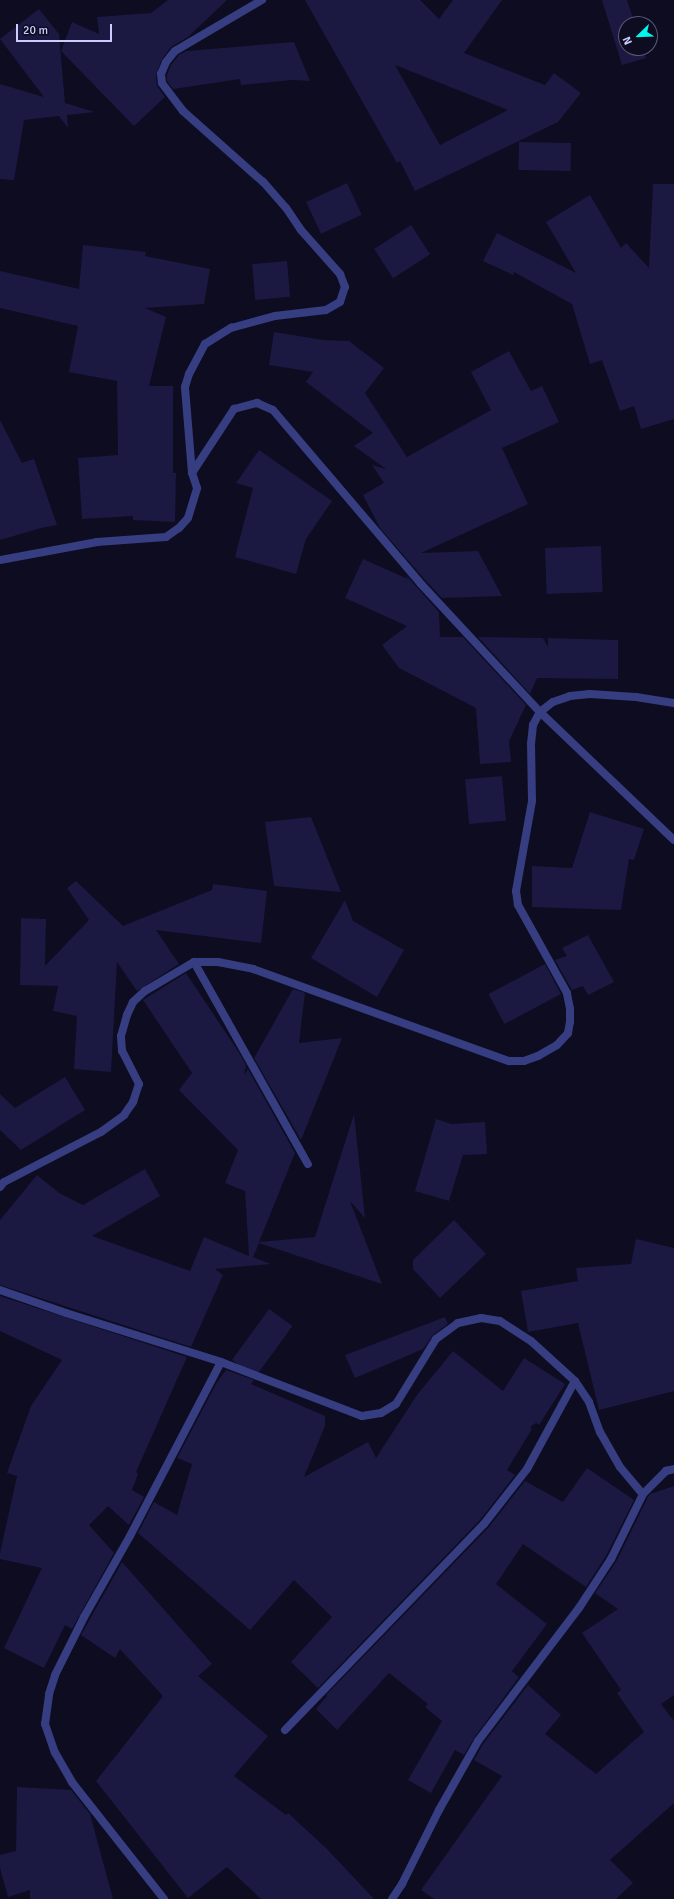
<!DOCTYPE html>
<style>
body{margin:0}
#map{position:relative;width:674px;height:1899px;overflow:hidden;background:#0d0c21;font-family:Signika,sans-serif}
div>[style]{position:absolute}
.building>*{inset:0;background:#1b1842;transform-origin:0 0}
.street>*{height:8px;margin:-4px;padding:0 4px;transform-origin:4px;border-radius:4px;background:#363d81}
span{translate:-50% -50%;white-space:nowrap;text-align:center;line-height:1.15;-webkit-text-stroke:3px #0d0c21;paint-order:stroke}
.north{position:absolute;left:618px;top:16px;width:40px;height:40px;box-sizing:border-box;background:#0d0c21;border:1px solid #59597a;border-radius:50%;rotate:247deg;font-size:11px;font-weight:700;line-height:16px;text-align:center;color:#cccdff}
.north::after{content:'';display:block;margin:auto;width:14px;height:18px;background:#00f7ed;clip-path:polygon(50% 0,100% 100%,50% 72%,0 100%)}
.scale{position:absolute;left:16px;top:24px;width:96px;height:18px;box-sizing:border-box;border:2px solid #cccdff;border-top:0;padding-left:5px;font-size:12px;line-height:14px;white-space:nowrap;color:#cccdff;-webkit-text-stroke:3px #0d0c21;paint-order:stroke}
</style>
<div id="map">
<div class="building">
<i style="clip-path:polygon(168px 0,227px 0,188px 37px,171px 47px,162px 59px,156px 75px,157px 86px,165px 97px,134px 126px,61px 51px,72px 22px,99px 34px,97px 17px,151px 13px)"></i>
<i style="clip-path:polygon(evenodd,305px 0,420px 0,439px 19px,453px 0,502px 0,464px 53px,545px 85px,554px 73px,581px 93px,558px 122px,415px 191px,400px 161px,397px 163px,305px 0,395px 65px,508px 110px,440px 145px,395px 65px)"></i>
<i style="clip-path:polygon(602px 0,627px 0,635px 24px,626px 24px,626px 48px,642px 48px,646px 58px,622px 65px)"></i>
<i style="clip-path:polygon(39px 9px,59px 34px,65px 103px,95px 112px,67px 115px,68px 128px,59px 116px,24px 120px,14px 180px,0 179px,0 84px,44px 97px,0 39px)"></i>
<i style="clip-path:polygon(294px 42px,310px 81px,292px 80px,241px 85px,240px 79px,173px 89px,167px 81px,167px 75px,171px 65px,179px 55px,187px 51px)"></i>
<i style="left:519px;top:142px;width:52px;height:28px;rotate:1deg"></i>
<i style="left:347px;top:183px;width:35px;height:45px;rotate:65deg"></i>
<i style="clip-path:polygon(653px 184px,674px 184px,674px 419px,641px 429px,634px 406px,620px 411px,602px 360px,590px 364px,572px 304px,514px 272px,513px 275px,483px 261px,497px 233px,576px 273px,546px 222px,590px 195px,621px 248px,626px 243px,649px 268px)"></i>
<i style="left:411px;top:225px;width:35px;height:44px;rotate:57deg"></i>
<i style="clip-path:polygon(83px 245px,146px 252px,145px 256px,210px 269px,204px 304px,145px 308px,166px 317px,149px 386px,173px 386px,173px 473px,176px 473px,175px 522px,133px 520px,133px 516px,82px 519px,78px 458px,118px 455px,117px 381px,69px 372px,78px 326px,0 308px,0 271px,79px 289px)"></i>
<i style="left:287px;top:261px;width:36px;height:35px;rotate:85deg"></i>
<i style="clip-path:polygon(274px 332px,323px 340px,349px 341px,384px 368px,365px 393px,407px 457px,491px 410px,471px 372px,509px 351px,531px 391px,542px 386px,559px 422px,502px 448px,528px 504px,421px 553px,478px 551px,502px 596px,442px 598px,425px 580px,380px 528px,363px 495px,384px 483px,372px 465px,386px 469px,354px 446px,373px 433px,306px 382px,313px 372px,269px 365px)"></i>
<i style="clip-path:polygon(0 420px,22px 463px,34px 459px,57px 525px,41px 528px,0 540px)"></i>
<i style="clip-path:polygon(259px 450px,332px 501px,306px 539px,296px 574px,235px 557px,253px 488px,236px 483px)"></i>
<i style="left:601px;top:546px;width:46px;height:56px;rotate:88deg"></i>
<i style="clip-path:polygon(363px 559px,408px 579px,405px 574px,439px 612px,440px 637px,463px 637px,526px 705px,509px 741px,511px 762px,480px 764px,476px 708px,399px 668px,382px 645px,407px 626px,345px 598px)"></i>
<i style="clip-path:polygon(478px 637px,543px 638px,548px 647px,548px 638px,618px 640px,618px 679px,537px 678px,530px 694px)"></i>
<i style="left:502px;top:776px;width:45px;height:37px;rotate:85deg"></i>
<i style="clip-path:polygon(590px 812px,644px 829px,634px 860px,629px 859px,621px 910px,532px 907px,532px 866px,572px 868px)"></i>
<i style="clip-path:polygon(311px 817px,341px 892px,274px 886px,265px 822px)"></i>
<i style="clip-path:polygon(76px 881px,123px 926px,212px 890px,213px 884px,267px 891px,261px 943px,156px 930px,179px 964px,137px 991px,117px 962px,111px 1072px,74px 1069px,77px 1016px,53px 1011px,58px 986px,20px 985px,21px 918px,46px 919px,45px 966px,89px 920px,67px 888px)"></i>
<i style="clip-path:polygon(345px 900px,353px 921px,404px 950px,377px 997px,311px 958px)"></i>
<i style="clip-path:polygon(588px 935px,614px 982px,588px 995px,583px 986px,572px 990px,555px 960px,567px 956px,562px 948px)"></i>
<i style="left:545px;top:964px;width:34px;height:64px;rotate:62deg"></i>
<i style="clip-path:polygon(186px 973px,238px 1051px,246px 1065px,244px 1075px,248px 1069px,295px 1153px,259px 1242px,315px 1237px,354px 1114px,365px 1218px,350px 1201px,382px 1284px,259px 1243px,253px 1257px,271px 1264px,215px 1269px,223px 1275px,191px 1347px,0 1285px,0 1220px,37px 1175px,59px 1193px,83px 1205px,145px 1169px,160px 1196px,92px 1236px,190px 1271px,204px 1237px,249px 1256px,245px 1191px,225px 1183px,238px 1150px,179px 1090px,192px 1073px,143px 1000px)"></i>
<i style="clip-path:polygon(293px 989px,305px 993px,299px 1043px,342px 1038px,301px 1140px,254px 1058px)"></i>
<i style="clip-path:polygon(65px 1077px,85px 1110px,21px 1150px,0 1130px,0 1094px,15px 1108px)"></i>
<i style="clip-path:polygon(436px 1119px,451px 1124px,485px 1122px,487px 1154px,463px 1155px,449px 1201px,415px 1191px)"></i>
<i style="clip-path:polygon(454px 1220px,486px 1254px,440px 1298px,413px 1269px,413px 1260px)"></i>
<i style="clip-path:polygon(636px 1239px,674px 1248px,674px 1391px,599px 1410px,578px 1323px,528px 1332px,521px 1291px,578px 1281px,576px 1268px,631px 1264px)"></i>
<i style="clip-path:polygon(0 1296px,187px 1357px,136px 1472px,138px 1474px,132px 1490px,144px 1497px,129px 1525px,108px 1506px,89px 1525px,114px 1553px,72px 1629px,65px 1625px,44px 1668px,4px 1648px,42px 1568px,0 1559px,0 1553px,17px 1476px,7px 1473px,31px 1406px,62px 1360px,0 1331px)"></i>
<i style="left:269px;top:1309px;width:29px;height:63px;rotate:36deg"></i>
<i style="clip-path:polygon(445px 1317px,448px 1324px,433px 1335px,423px 1349px,355px 1378px,345px 1355px)"></i>
<i style="clip-path:polygon(453px 1351px,503px 1391px,524px 1358px,565px 1384px,539px 1425px,536px 1423px,530px 1427px,532px 1429px,507px 1470px,515px 1475px,480px 1520px,318px 1688px,291px 1662px,332px 1617px,294px 1580px,250px 1630px,138px 1533px,154px 1502px,177px 1515px,192px 1464px,177px 1458px,217px 1382px,226px 1370px,254px 1380px,251px 1384px,325px 1416px,325px 1426px,304px 1477px,368px 1442px,376px 1458px,417px 1395px)"></i>
<i style="clip-path:polygon(587px 1468px,634px 1500px,606px 1556px,586px 1587px,523px 1544px,496px 1584px,547px 1624px,512px 1671px,519px 1677px,474px 1738px,464px 1755px,455px 1750px,431px 1793px,408px 1780px,442px 1721px,425px 1707px,428px 1704px,389px 1673px,337px 1730px,316px 1709px,327px 1696px,326px 1695px,488px 1528px,525px 1481px,563px 1502px)"></i>
<i style="clip-path:polygon(674px 1486px,674px 1695px,661px 1704px,674px 1721px,674px 1803px,610px 1860px,633px 1883px,616px 1899px,434px 1899px,421px 1890px,502px 1776px,474px 1760px,483px 1744px,528px 1685px,561px 1715px,545px 1734px,596px 1774px,644px 1732px,617px 1693px,621px 1690px,582px 1633px,618px 1609px,595px 1593px,616px 1562px,648px 1497px,650px 1494px)"></i>
<i style="clip-path:polygon(122px 1562px,212px 1664px,198px 1676px,268px 1736px,234px 1776px,286px 1815px,288px 1813px,327px 1849px,374px 1899px,261px 1899px,227px 1867px,188px 1898px,96px 1781px,163px 1696px,120px 1649px,115px 1658px,81px 1635px)"></i>
<i style="clip-path:polygon(17px 1787px,71px 1790px,90px 1814px,113px 1899px,30px 1899px,30px 1890px,8px 1897px,0 1868px,0 1855px,16px 1851px)"></i>
</div>
<div class="street">
<i style="left:192px;top:473px;width:77px;rotate:-56.7deg"></i>
<i style="left:234px;top:409px;width:24px;rotate:-15deg"></i>
<i style="left:257px;top:403px;width:17px;rotate:24deg"></i>
<i style="left:273px;top:410px;width:228px;rotate:49.6deg"></i>
<i style="left:421px;top:584px;width:175px;rotate:47.1deg"></i>
<i style="left:540px;top:712px;width:185px;rotate:43.7deg"></i>
<i style="left:0;top:560px;width:99px;rotate:-10.5deg"></i>
<i style="left:97px;top:542px;width:69px;rotate:-4.1deg"></i>
<i style="left:166px;top:537px;width:16px;rotate:-35deg"></i>
<i style="left:179px;top:528px;width:13px;rotate:-48deg"></i>
<i style="left:188px;top:518px;width:31px;rotate:-73deg"></i>
<i style="left:197px;top:488px;width:16px;rotate:-108deg"></i>
<i style="left:192px;top:473px;width:86px;rotate:-94.7deg"></i>
<i style="left:185px;top:387px;width:14px;rotate:-73deg"></i>
<i style="left:189px;top:374px;width:34px;rotate:-62deg"></i>
<i style="left:205px;top:344px;width:31px;rotate:-32deg"></i>
<i style="left:231px;top:328px;width:46px;rotate:-15.3deg"></i>
<i style="left:275px;top:316px;width:51px;rotate:-6.7deg"></i>
<i style="left:326px;top:310px;width:16px;rotate:-30deg"></i>
<i style="left:340px;top:302px;width:16px;rotate:-72deg"></i>
<i style="left:345px;top:287px;width:14px;rotate:-111deg"></i>
<i style="left:340px;top:274px;width:59px;rotate:-131.6deg"></i>
<i style="left:301px;top:230px;width:27px;rotate:-124deg"></i>
<i style="left:286px;top:208px;width:35px;rotate:-131deg"></i>
<i style="left:263px;top:182px;width:107px;rotate:-138.4deg"></i>
<i style="left:183px;top:111px;width:35px;rotate:-127deg"></i>
<i style="left:162px;top:83px;width:9px;rotate:-96deg"></i>
<i style="left:161px;top:74px;width:13px;rotate:-67deg"></i>
<i style="left:166px;top:62px;width:14px;rotate:-51deg"></i>
<i style="left:175px;top:51px;width:101px;rotate:-30.4deg"></i>
<i style="left:194px;top:962px;width:232px;rotate:60.6deg"></i>
<i style="left:0;top:1187px;width:6px;rotate:-51deg"></i>
<i style="left:4px;top:1182px;width:109px;rotate:-27.3deg"></i>
<i style="left:101px;top:1132px;width:29px;rotate:-36deg"></i>
<i style="left:124px;top:1115px;width:16px;rotate:-55deg"></i>
<i style="left:133px;top:1102px;width:19px;rotate:-72deg"></i>
<i style="left:139px;top:1084px;width:37px;rotate:-117deg"></i>
<i style="left:122px;top:1051px;width:15px;rotate:-94deg"></i>
<i style="left:121px;top:1036px;width:22px;rotate:-74deg"></i>
<i style="left:127px;top:1015px;width:14px;rotate:-65deg"></i>
<i style="left:133px;top:1002px;width:16px;rotate:-43deg"></i>
<i style="left:145px;top:991px;width:57px;rotate:-30.6deg"></i>
<i style="left:194px;top:962px;width:24px"></i>
<i style="left:218px;top:962px;width:36px;rotate:11deg"></i>
<i style="left:253px;top:969px;width:272px;rotate:19.8deg"></i>
<i style="left:509px;top:1061px;width:15px"></i>
<i style="left:524px;top:1061px;width:15px;rotate:-20deg"></i>
<i style="left:538px;top:1056px;width:22px;rotate:-30deg"></i>
<i style="left:557px;top:1045px;width:16px;rotate:-47deg"></i>
<i style="left:568px;top:1033px;width:11px;rotate:-80deg"></i>
<i style="left:570px;top:1022px;width:13px;rotate:-90deg"></i>
<i style="left:570px;top:1009px;width:16px;rotate:-101deg"></i>
<i style="left:567px;top:993px;width:101px;rotate:-119.1deg"></i>
<i style="left:518px;top:905px;width:14px;rotate:-98deg"></i>
<i style="left:516px;top:891px;width:91px;rotate:-79.9deg"></i>
<i style="left:532px;top:801px;width:57px;rotate:-91deg"></i>
<i style="left:531px;top:744px;width:19px;rotate:-84deg"></i>
<i style="left:533px;top:725px;width:15px;rotate:-62deg"></i>
<i style="left:540px;top:712px;width:16px;rotate:-38deg"></i>
<i style="left:553px;top:702px;width:18px;rotate:-19deg"></i>
<i style="left:570px;top:696px;width:20px;rotate:-6deg"></i>
<i style="left:590px;top:694px;width:46px;rotate:3.7deg"></i>
<i style="left:636px;top:697px;width:38px;rotate:9deg"></i>
<i style="left:0;top:1290px;width:70px;rotate:19.2deg"></i>
<i style="left:66px;top:1313px;width:163px;rotate:17.5deg"></i>
<i style="left:221px;top:1362px;width:151px;rotate:21deg"></i>
<i style="left:362px;top:1416px;width:19px;rotate:-9deg"></i>
<i style="left:381px;top:1413px;width:17px;rotate:-31deg"></i>
<i style="left:396px;top:1404px;width:76px;rotate:-58.4deg"></i>
<i style="left:436px;top:1339px;width:27px;rotate:-36deg"></i>
<i style="left:458px;top:1323px;width:24px;rotate:-12deg"></i>
<i style="left:481px;top:1318px;width:19px;rotate:9deg"></i>
<i style="left:500px;top:1321px;width:37px;rotate:33deg"></i>
<i style="left:531px;top:1341px;width:59px;rotate:42.3deg"></i>
<i style="left:575px;top:1381px;width:25px;rotate:56deg"></i>
<i style="left:589px;top:1402px;width:32px;rotate:70deg"></i>
<i style="left:600px;top:1432px;width:40px;rotate:60.3deg"></i>
<i style="left:620px;top:1467px;width:35px;rotate:50deg"></i>
<i style="left:285px;top:1730px;width:286px;rotate:-46deg"></i>
<i style="left:484px;top:1524px;width:70px;rotate:-52deg"></i>
<i style="left:527px;top:1469px;width:100px;rotate:-61.4deg"></i>
<i style="left:164px;top:1899px;width:149px;rotate:-128.2deg"></i>
<i style="left:72px;top:1782px;width:34px;rotate:-120deg"></i>
<i style="left:55px;top:1753px;width:31px;rotate:-109deg"></i>
<i style="left:45px;top:1724px;width:30px;rotate:-82deg"></i>
<i style="left:49px;top:1694px;width:20px;rotate:-72deg"></i>
<i style="left:55px;top:1675px;width:65px;rotate:-63.4deg"></i>
<i style="left:84px;top:1617px;width:93px;rotate:-60.4deg"></i>
<i style="left:130px;top:1536px;width:196px;rotate:-62.4deg"></i>
<i style="left:392px;top:1899px;width:18px;rotate:-56deg"></i>
<i style="left:402px;top:1884px;width:83px;rotate:-63.4deg"></i>
<i style="left:439px;top:1810px;width:79px;rotate:-60.5deg"></i>
<i style="left:478px;top:1741px;width:167px;rotate:-52.8deg"></i>
<i style="left:579px;top:1608px;width:59px;rotate:-56.9deg"></i>
<i style="left:611px;top:1559px;width:72px;rotate:-63.8deg"></i>
<i style="left:643px;top:1494px;width:33px;rotate:-45deg"></i>
<i style="left:666px;top:1471px;width:8px;rotate:-14deg"></i>
</div>
<div class="north">N</div>
<div class="scale">20 m</div>
</div>
